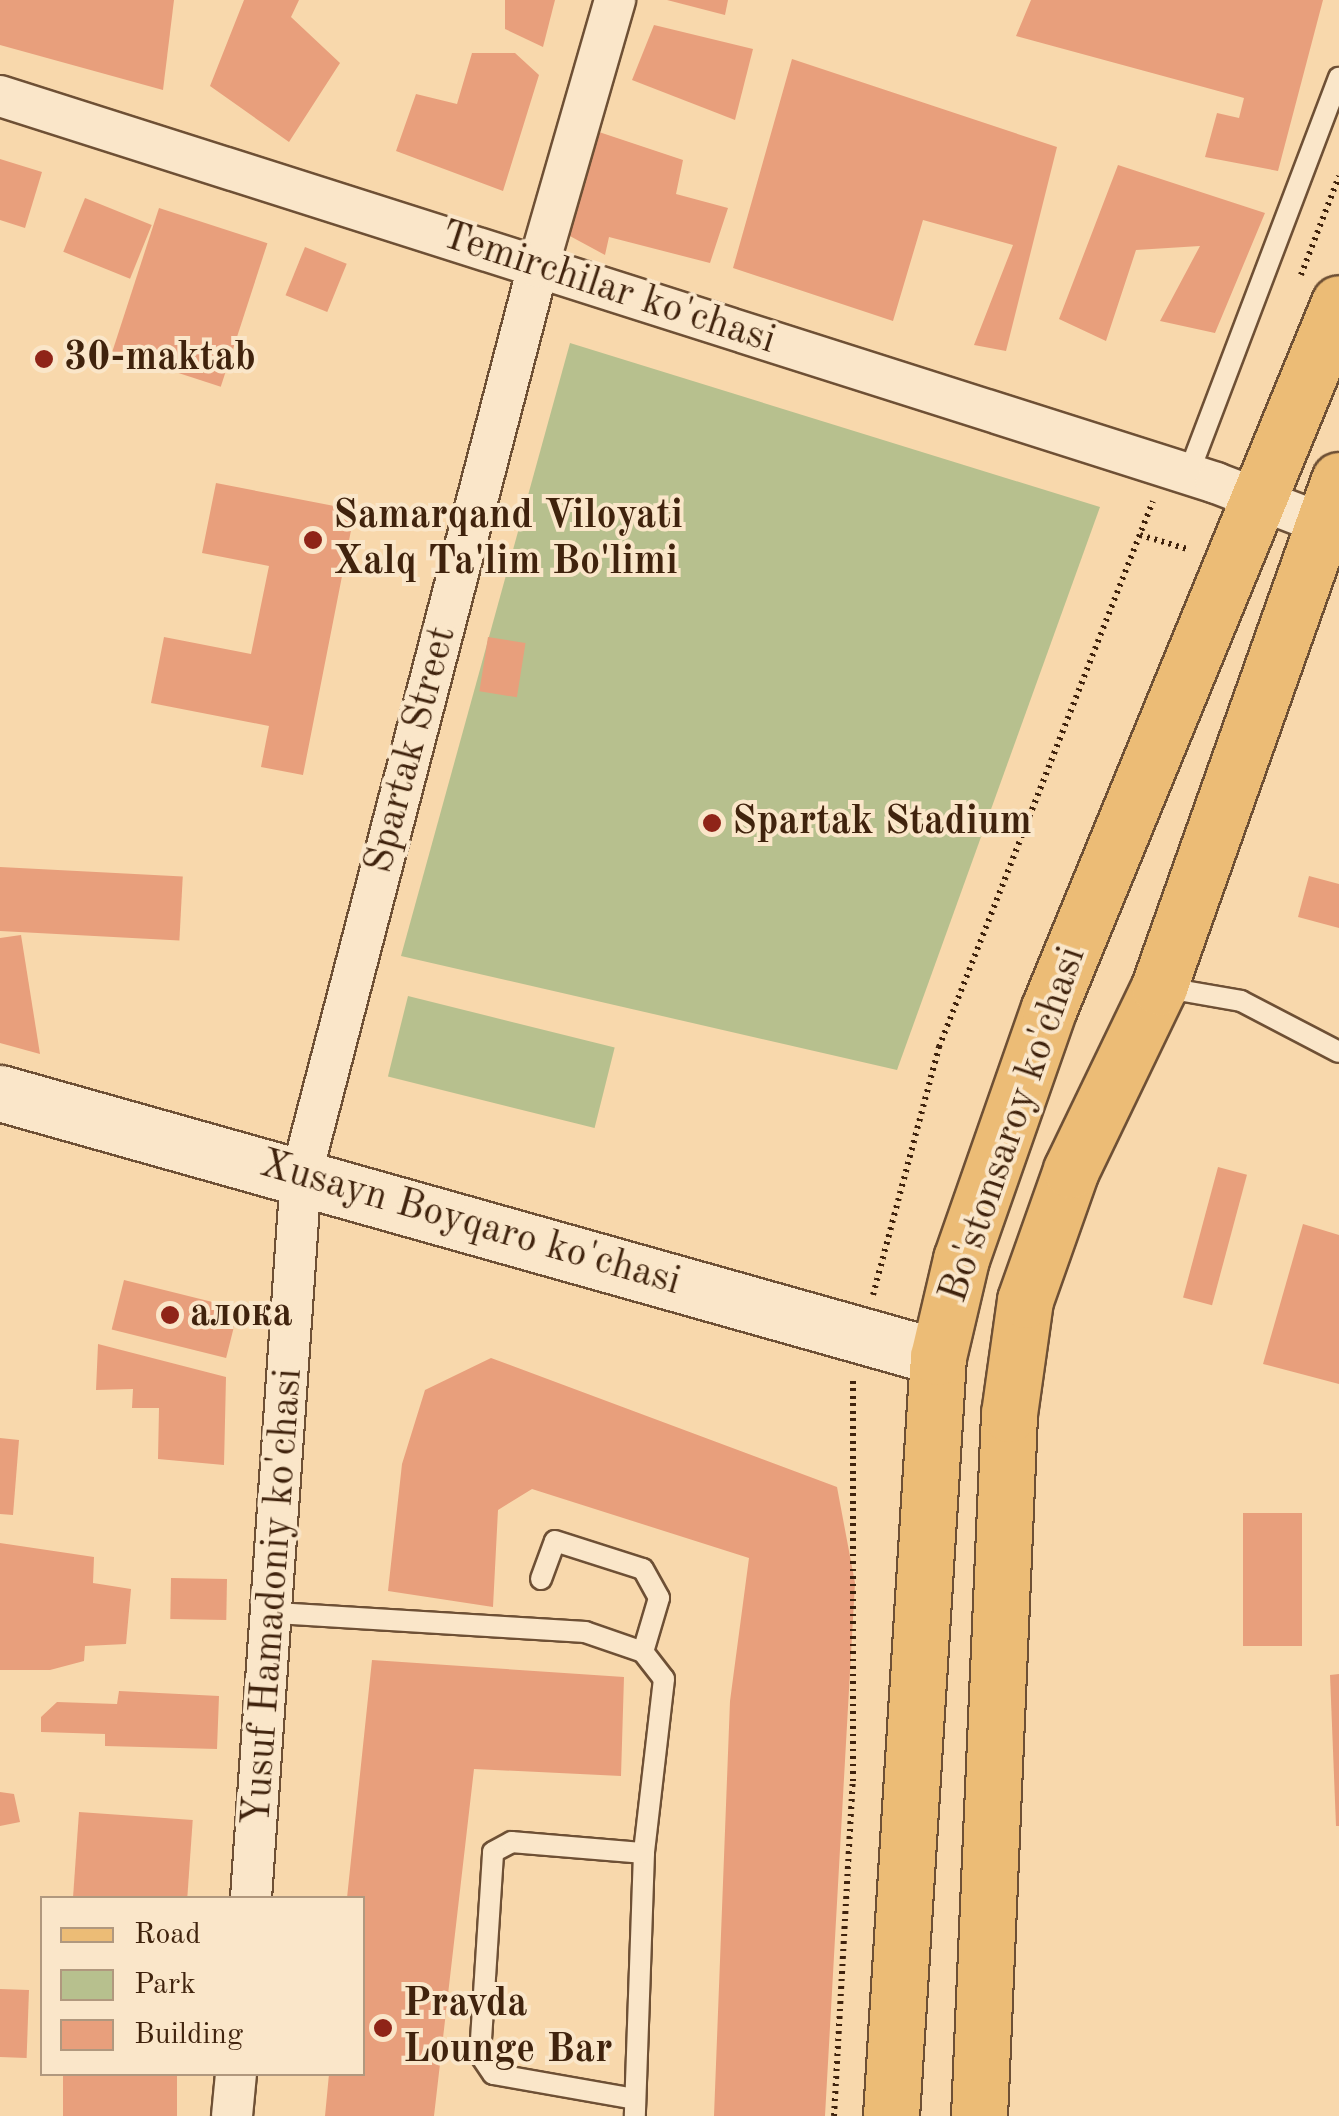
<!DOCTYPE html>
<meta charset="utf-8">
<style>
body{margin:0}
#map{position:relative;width:1339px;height:2116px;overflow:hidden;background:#f8d8ac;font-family:"Old Standard TT",serif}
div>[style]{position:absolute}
.green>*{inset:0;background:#b7c08e;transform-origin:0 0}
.building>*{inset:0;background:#e89f7c;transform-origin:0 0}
.path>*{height:6px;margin-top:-3px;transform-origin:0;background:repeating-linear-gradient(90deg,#40230d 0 2.5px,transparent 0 7.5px)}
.roads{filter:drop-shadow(2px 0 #6e5035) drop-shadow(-2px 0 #6e5035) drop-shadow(0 2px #6e5035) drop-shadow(0 -2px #6e5035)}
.service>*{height:20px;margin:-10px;padding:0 10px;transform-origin:10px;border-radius:10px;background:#fae6c9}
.minor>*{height:40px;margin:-20px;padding:0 20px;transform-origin:20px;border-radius:20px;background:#fae6c9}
.secondary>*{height:55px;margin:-27.5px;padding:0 27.5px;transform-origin:27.5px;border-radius:27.5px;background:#fae6c9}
.primary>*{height:55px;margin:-27.5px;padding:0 27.5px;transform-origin:27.5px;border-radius:27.5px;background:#ecbc76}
.dots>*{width:28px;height:28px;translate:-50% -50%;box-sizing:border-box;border:5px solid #fae6c9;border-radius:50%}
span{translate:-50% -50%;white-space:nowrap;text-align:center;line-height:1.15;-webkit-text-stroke:8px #fae6c9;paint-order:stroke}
.street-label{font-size:40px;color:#40230d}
.poi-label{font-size:40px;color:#40230d;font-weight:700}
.left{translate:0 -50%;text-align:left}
.legend{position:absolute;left:40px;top:1896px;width:325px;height:180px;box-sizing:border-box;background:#fae6c9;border:2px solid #b0987e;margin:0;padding:12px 18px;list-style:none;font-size:30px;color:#40230d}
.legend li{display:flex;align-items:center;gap:20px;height:50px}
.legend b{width:50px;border:2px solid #b0987e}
</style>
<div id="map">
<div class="green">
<i style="clip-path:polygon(570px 343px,1100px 507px,897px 1070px,401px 956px)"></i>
<i style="left:408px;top:996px;width:213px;height:83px;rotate:14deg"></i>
</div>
<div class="building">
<i style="clip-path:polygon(0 0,174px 0,163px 90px,0 45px)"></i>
<i style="clip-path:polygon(244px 0,299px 0,291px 17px,340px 63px,289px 142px,210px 86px)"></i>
<i style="clip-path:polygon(505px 0,555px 0,543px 47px,505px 29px)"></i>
<i style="clip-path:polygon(667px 0,728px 0,725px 15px)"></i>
<i style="clip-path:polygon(1031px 0,1323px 0,1278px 171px,1205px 157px,1217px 113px,1239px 118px,1244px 98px,1016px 36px)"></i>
<i style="clip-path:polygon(654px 25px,753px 49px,735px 120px,632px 80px)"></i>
<i style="clip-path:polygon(472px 53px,515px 53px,539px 75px,503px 191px,396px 151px,416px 94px,457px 104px)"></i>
<i style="clip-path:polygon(792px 59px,1057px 147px,1006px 351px,974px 345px,1013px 245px,923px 220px,893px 321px,733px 268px)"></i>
<i style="clip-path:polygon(593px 130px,683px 160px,676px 194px,728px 208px,710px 263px,609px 237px,605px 255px,568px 235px)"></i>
<i style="clip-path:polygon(0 159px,42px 172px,25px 228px,0 220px)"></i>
<i style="clip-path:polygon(1118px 165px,1265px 213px,1215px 333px,1160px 321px,1200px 246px,1136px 250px,1106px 341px,1059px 319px)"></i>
<i style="left:85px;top:198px;width:72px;height:58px;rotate:22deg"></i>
<i style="left:159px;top:208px;width:114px;height:151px;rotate:18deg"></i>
<i style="left:305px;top:247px;width:45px;height:52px;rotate:22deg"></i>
<i style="clip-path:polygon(216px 483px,355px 510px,303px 775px,261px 767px,269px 726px,151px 703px,164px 637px,251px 654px,269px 566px,202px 553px)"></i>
<i style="left:488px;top:637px;width:38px;height:55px;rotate:9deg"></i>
<i style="left:0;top:867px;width:183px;height:64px;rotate:3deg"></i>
<i style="clip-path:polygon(1309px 876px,1339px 884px,1339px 928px,1298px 917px)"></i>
<i style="clip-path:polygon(21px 935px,40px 1054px,0 1043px,0 938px)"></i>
<i style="left:1218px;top:1167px;width:30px;height:135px;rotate:15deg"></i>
<i style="clip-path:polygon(1303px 1224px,1339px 1235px,1339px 1384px,1263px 1364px)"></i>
<i style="left:124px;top:1280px;width:118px;height:51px;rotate:14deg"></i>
<i style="clip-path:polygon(98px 1344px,226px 1377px,224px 1465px,158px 1459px,159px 1408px,132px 1408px,133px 1389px,96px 1390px)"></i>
<i style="clip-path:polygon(491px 1358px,837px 1487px,855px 1583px,825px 2116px,714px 2116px,730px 1701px,749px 1558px,532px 1489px,498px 1510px,493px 1607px,388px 1591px,402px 1464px,425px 1390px)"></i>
<i style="clip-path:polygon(0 1438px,19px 1440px,13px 1515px,0 1514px)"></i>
<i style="left:1243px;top:1513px;width:59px;height:133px"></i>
<i style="clip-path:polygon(0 1543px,94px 1557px,93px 1583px,131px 1589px,126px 1644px,85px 1646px,84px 1661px,50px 1670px,0 1670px)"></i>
<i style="left:171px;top:1578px;width:56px;height:41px;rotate:1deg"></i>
<i style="clip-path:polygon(372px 1660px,624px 1677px,621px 1776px,474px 1769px,434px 2116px,325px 2116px,329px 2074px,362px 2074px,362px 1898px,347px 1898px)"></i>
<i style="clip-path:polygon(1339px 1674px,1339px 1826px,1336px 1826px,1330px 1675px)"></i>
<i style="clip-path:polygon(119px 1691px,219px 1696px,217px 1749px,105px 1746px,105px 1734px,41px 1732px,41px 1717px,57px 1702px,117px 1704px)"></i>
<i style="clip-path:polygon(0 1792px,14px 1794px,20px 1822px,0 1826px)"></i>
<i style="left:79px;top:1812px;width:114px;height:86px;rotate:4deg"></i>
<i style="left:0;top:1989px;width:29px;height:68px;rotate:2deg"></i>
<i style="left:63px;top:2074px;width:114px;height:42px"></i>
</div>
<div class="path">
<i style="left:1301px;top:275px;width:106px;rotate:-69deg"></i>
<i style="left:1140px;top:535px;width:49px;rotate:16.6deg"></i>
<i style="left:873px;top:1295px;width:257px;rotate:-75.1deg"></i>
<i style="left:939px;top:1047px;width:586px;rotate:-68.6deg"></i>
<i style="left:834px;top:2116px;width:336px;rotate:-86.8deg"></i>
<i style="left:853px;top:1781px;width:401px;rotate:-90deg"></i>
</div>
<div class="roads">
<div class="service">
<i style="left:1188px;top:475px;width:425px;rotate:-69.2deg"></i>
<i style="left:1161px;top:987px;width:81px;rotate:9.9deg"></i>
<i style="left:1241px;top:1001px;width:110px;rotate:27.5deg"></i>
<i style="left:541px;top:1579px;width:40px;rotate:-69.8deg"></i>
<i style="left:555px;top:1541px;width:92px;rotate:17.7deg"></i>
<i style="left:643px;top:1569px;width:33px;rotate:61deg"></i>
<i style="left:659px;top:1598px;width:56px;rotate:106.5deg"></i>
<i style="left:276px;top:1613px;width:310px;rotate:3.5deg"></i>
<i style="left:585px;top:1632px;width:61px;rotate:19deg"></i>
<i style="left:643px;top:1652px;width:34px;rotate:52deg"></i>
<i style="left:664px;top:1679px;width:175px;rotate:96.6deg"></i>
<i style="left:644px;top:1853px;width:263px;rotate:92deg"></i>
<i style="left:635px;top:2099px;width:144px;rotate:-170deg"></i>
<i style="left:493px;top:2074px;width:23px;rotate:-124deg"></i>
<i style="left:480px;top:2055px;width:203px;rotate:-86.3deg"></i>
<i style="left:493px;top:1852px;width:21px;rotate:-28deg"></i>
<i style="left:512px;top:1842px;width:132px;rotate:4.8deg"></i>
</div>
<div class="minor">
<i style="left:0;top:96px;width:1276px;rotate:17.65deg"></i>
<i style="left:1216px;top:483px;width:132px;rotate:20.9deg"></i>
<i style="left:251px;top:1898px;width:724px;rotate:-86.04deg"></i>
<i style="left:301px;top:1176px;width:939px;rotate:-75.39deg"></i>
<i style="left:538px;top:267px;width:278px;rotate:-73.9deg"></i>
<i style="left:232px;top:2116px;width:42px;rotate:-84.6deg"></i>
</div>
<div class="secondary">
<i style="left:0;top:1093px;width:974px;rotate:15.72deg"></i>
</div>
<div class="primary">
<i style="left:891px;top:2116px;width:760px;rotate:-86.46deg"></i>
<i style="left:938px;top:1357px;width:101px;rotate:-76.8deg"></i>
<i style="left:961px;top:1259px;width:266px;rotate:-70.7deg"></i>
<i style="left:1049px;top:1008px;width:762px;rotate:-67.64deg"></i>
<i style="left:979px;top:2116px;width:703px;rotate:-87.55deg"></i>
<i style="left:1009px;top:1414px;width:115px;rotate:-82deg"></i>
<i style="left:1025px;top:1300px;width:138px;rotate:-70.5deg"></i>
<i style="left:1071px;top:1170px;width:203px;rotate:-64.3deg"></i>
<i style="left:1159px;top:987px;width:538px;rotate:-70.45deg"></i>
</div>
</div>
<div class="dots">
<i style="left:44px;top:359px;background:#8f2418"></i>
<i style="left:313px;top:540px;background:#8f2418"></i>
<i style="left:712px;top:823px;background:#8f2418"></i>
<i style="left:170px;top:1315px;background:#8f2418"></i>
<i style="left:383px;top:2028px;background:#8f2418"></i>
</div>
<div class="street-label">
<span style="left:608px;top:289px;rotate:18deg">Temirchilar ko'chasi</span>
<span style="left:412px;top:750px;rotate:-75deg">Spartak Street</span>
<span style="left:1014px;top:1125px;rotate:-71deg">Bo'stonsaroy ko'chasi</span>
<span style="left:470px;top:1224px;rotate:16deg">Xusayn Boyqaro ko'chasi</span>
<span style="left:274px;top:1597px;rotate:-86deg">Yusuf Hamadoniy ko'chasi</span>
</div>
<div class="poi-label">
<span class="left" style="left:64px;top:359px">30-maktab</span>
<span class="left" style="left:333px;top:540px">Samarqand Viloyati<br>Xalq Ta'lim Bo'limi</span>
<span class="left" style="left:732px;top:823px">Spartak Stadium</span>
<span class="left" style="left:190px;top:1315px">алока</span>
<span class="left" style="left:403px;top:2028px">Pravda<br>Lounge Bar</span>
</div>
<ul class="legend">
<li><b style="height:12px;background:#ecbc76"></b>Road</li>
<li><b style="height:28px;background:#b7c08e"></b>Park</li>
<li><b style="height:28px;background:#e89f7c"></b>Building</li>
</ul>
</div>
